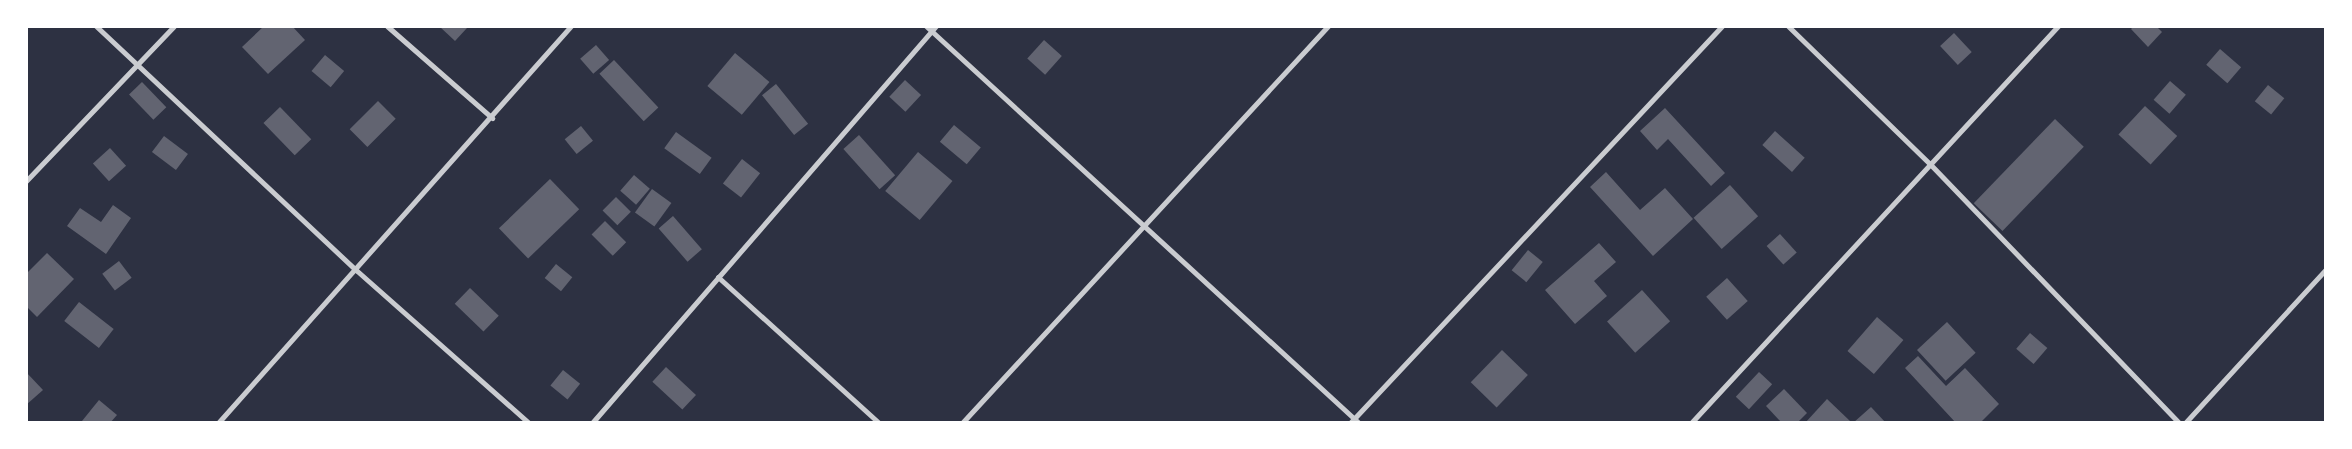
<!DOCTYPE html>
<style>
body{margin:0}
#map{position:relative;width:2352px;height:449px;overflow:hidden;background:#2d3142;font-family:"IBM Plex Sans",sans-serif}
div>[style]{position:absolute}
.building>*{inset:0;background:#626471;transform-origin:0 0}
.minor>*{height:5px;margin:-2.5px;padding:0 2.5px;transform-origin:2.5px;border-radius:2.5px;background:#caccd0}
span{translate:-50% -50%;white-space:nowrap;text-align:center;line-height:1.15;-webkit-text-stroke:4px #fff;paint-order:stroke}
.frame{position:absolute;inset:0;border:28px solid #fff;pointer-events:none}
</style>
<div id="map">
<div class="building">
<i style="clip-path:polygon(264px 26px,292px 26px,305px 40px,268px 74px,242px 47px)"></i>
<i style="clip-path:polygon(439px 26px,465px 26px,467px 28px,455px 41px)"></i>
<i style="clip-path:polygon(2134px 26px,2156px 26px,2162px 32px,2148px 47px,2131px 29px)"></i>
<i style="left:1954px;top:33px;width:26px;height:19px;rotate:47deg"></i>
<i style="left:1044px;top:40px;width:24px;height:25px;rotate:42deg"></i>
<i style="left:596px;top:45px;width:20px;height:21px;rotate:49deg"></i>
<i style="left:2220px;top:49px;width:28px;height:21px;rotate:41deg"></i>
<i style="left:735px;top:53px;width:45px;height:43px;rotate:40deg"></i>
<i style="left:325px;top:55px;width:25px;height:21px;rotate:40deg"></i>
<i style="left:614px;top:60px;width:65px;height:20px;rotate:47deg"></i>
<i style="left:905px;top:80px;width:22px;height:23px;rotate:43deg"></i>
<i style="left:2170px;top:81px;width:21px;height:25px;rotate:41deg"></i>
<i style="left:142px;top:82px;width:35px;height:18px;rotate:46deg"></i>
<i style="left:776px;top:84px;width:51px;height:18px;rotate:51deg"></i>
<i style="left:2268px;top:85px;width:21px;height:21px;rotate:39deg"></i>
<i style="left:378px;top:101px;width:25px;height:40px;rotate:45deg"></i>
<i style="left:2145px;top:106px;width:44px;height:39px;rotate:43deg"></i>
<i style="left:280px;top:107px;width:45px;height:23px;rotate:46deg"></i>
<i style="clip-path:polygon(1665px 108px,1725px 173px,1711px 186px,1668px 139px,1657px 150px,1640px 131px)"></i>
<i style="left:2055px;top:119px;width:40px;height:117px;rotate:44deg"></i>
<i style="left:954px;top:125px;width:35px;height:22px;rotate:40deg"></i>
<i style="left:581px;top:126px;width:19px;height:21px;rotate:51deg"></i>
<i style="left:1775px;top:131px;width:40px;height:19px;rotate:42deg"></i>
<i style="left:676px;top:132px;width:44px;height:20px;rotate:36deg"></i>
<i style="left:859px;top:135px;width:54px;height:21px;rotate:48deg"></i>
<i style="left:164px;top:136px;width:30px;height:20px;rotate:37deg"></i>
<i style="left:110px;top:148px;width:24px;height:23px;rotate:48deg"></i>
<i style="left:918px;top:152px;width:45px;height:51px;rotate:40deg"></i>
<i style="left:742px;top:159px;width:23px;height:31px;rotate:38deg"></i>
<i style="clip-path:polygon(1606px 172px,1640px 210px,1665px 188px,1693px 219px,1653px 256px,1590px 187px)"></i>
<i style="left:634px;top:175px;width:21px;height:21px;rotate:41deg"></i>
<i style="left:550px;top:179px;width:42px;height:71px;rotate:46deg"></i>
<i style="left:1730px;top:185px;width:42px;height:49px;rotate:48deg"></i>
<i style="left:652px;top:189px;width:24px;height:29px;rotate:36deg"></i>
<i style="left:616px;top:197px;width:21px;height:19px;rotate:45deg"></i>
<i style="clip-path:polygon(113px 205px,131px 218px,106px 254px,67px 226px,80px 208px,101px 222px)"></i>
<i style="left:673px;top:216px;width:44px;height:19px;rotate:49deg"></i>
<i style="left:605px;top:221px;width:30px;height:19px;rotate:45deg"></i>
<i style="left:1780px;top:234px;width:25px;height:18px;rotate:48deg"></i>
<i style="clip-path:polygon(1599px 243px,1616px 262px,1594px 281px,1607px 296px,1575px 324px,1545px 290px)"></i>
<i style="left:1528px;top:250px;width:19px;height:26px;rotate:39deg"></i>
<i style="clip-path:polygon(47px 253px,74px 279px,37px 317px,26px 306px,26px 274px)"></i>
<i style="left:119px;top:261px;width:21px;height:21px;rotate:53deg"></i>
<i style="left:556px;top:264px;width:21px;height:18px;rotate:39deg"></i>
<i style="left:1727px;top:278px;width:31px;height:28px;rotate:48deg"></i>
<i style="left:470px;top:288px;width:40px;height:22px;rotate:44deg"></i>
<i style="left:1642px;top:290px;width:42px;height:47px;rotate:48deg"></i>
<i style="left:79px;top:302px;width:44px;height:24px;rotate:38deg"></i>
<i style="left:1877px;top:317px;width:35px;height:45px;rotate:41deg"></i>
<i style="left:1947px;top:322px;width:42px;height:41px;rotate:47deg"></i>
<i style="left:2030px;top:333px;width:23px;height:21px;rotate:41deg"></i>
<i style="left:1502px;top:350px;width:36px;height:45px;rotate:44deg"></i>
<i style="clip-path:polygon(1918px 356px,1946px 386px,1965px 368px,1999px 404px,1980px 423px,1956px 423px,1905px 368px)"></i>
<i style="left:666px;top:367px;width:41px;height:20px;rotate:43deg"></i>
<i style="left:563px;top:370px;width:22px;height:20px;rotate:39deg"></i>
<i style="clip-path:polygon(26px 372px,43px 390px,26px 405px)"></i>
<i style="left:1759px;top:372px;width:18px;height:34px;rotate:43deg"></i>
<i style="clip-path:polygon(1784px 389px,1807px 413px,1797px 423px,1782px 423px,1766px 406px)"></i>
<i style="clip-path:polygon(1827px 399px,1850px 421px,1849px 423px,1805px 423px)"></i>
<i style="clip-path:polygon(99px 400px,117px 415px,110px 423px,84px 423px,82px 421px)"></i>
<i style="clip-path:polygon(1871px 407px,1886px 423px,1853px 423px)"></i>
</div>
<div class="minor">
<i style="left:96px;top:26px;width:357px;rotate:43.2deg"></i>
<i style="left:356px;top:270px;width:231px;rotate:41.5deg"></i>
<i style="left:387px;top:26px;width:140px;rotate:41.2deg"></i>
<i style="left:926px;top:26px;width:587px;rotate:42.52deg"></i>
<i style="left:1788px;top:26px;width:198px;rotate:44.2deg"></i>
<i style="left:1930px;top:164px;width:359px;rotate:46.1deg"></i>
<i style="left:26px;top:181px;width:214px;rotate:-46.3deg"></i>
<i style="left:718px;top:277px;width:217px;rotate:42.2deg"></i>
<i style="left:218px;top:423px;width:531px;rotate:-48.36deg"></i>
<i style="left:592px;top:423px;width:525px;rotate:-49.09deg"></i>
<i style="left:962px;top:423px;width:540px;rotate:-47.33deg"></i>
<i style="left:1350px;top:423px;width:544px;rotate:-46.86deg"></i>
<i style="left:1691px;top:423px;width:541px;rotate:-47.25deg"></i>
<i style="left:2185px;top:423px;width:209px;rotate:-47.5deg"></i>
</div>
<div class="frame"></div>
</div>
